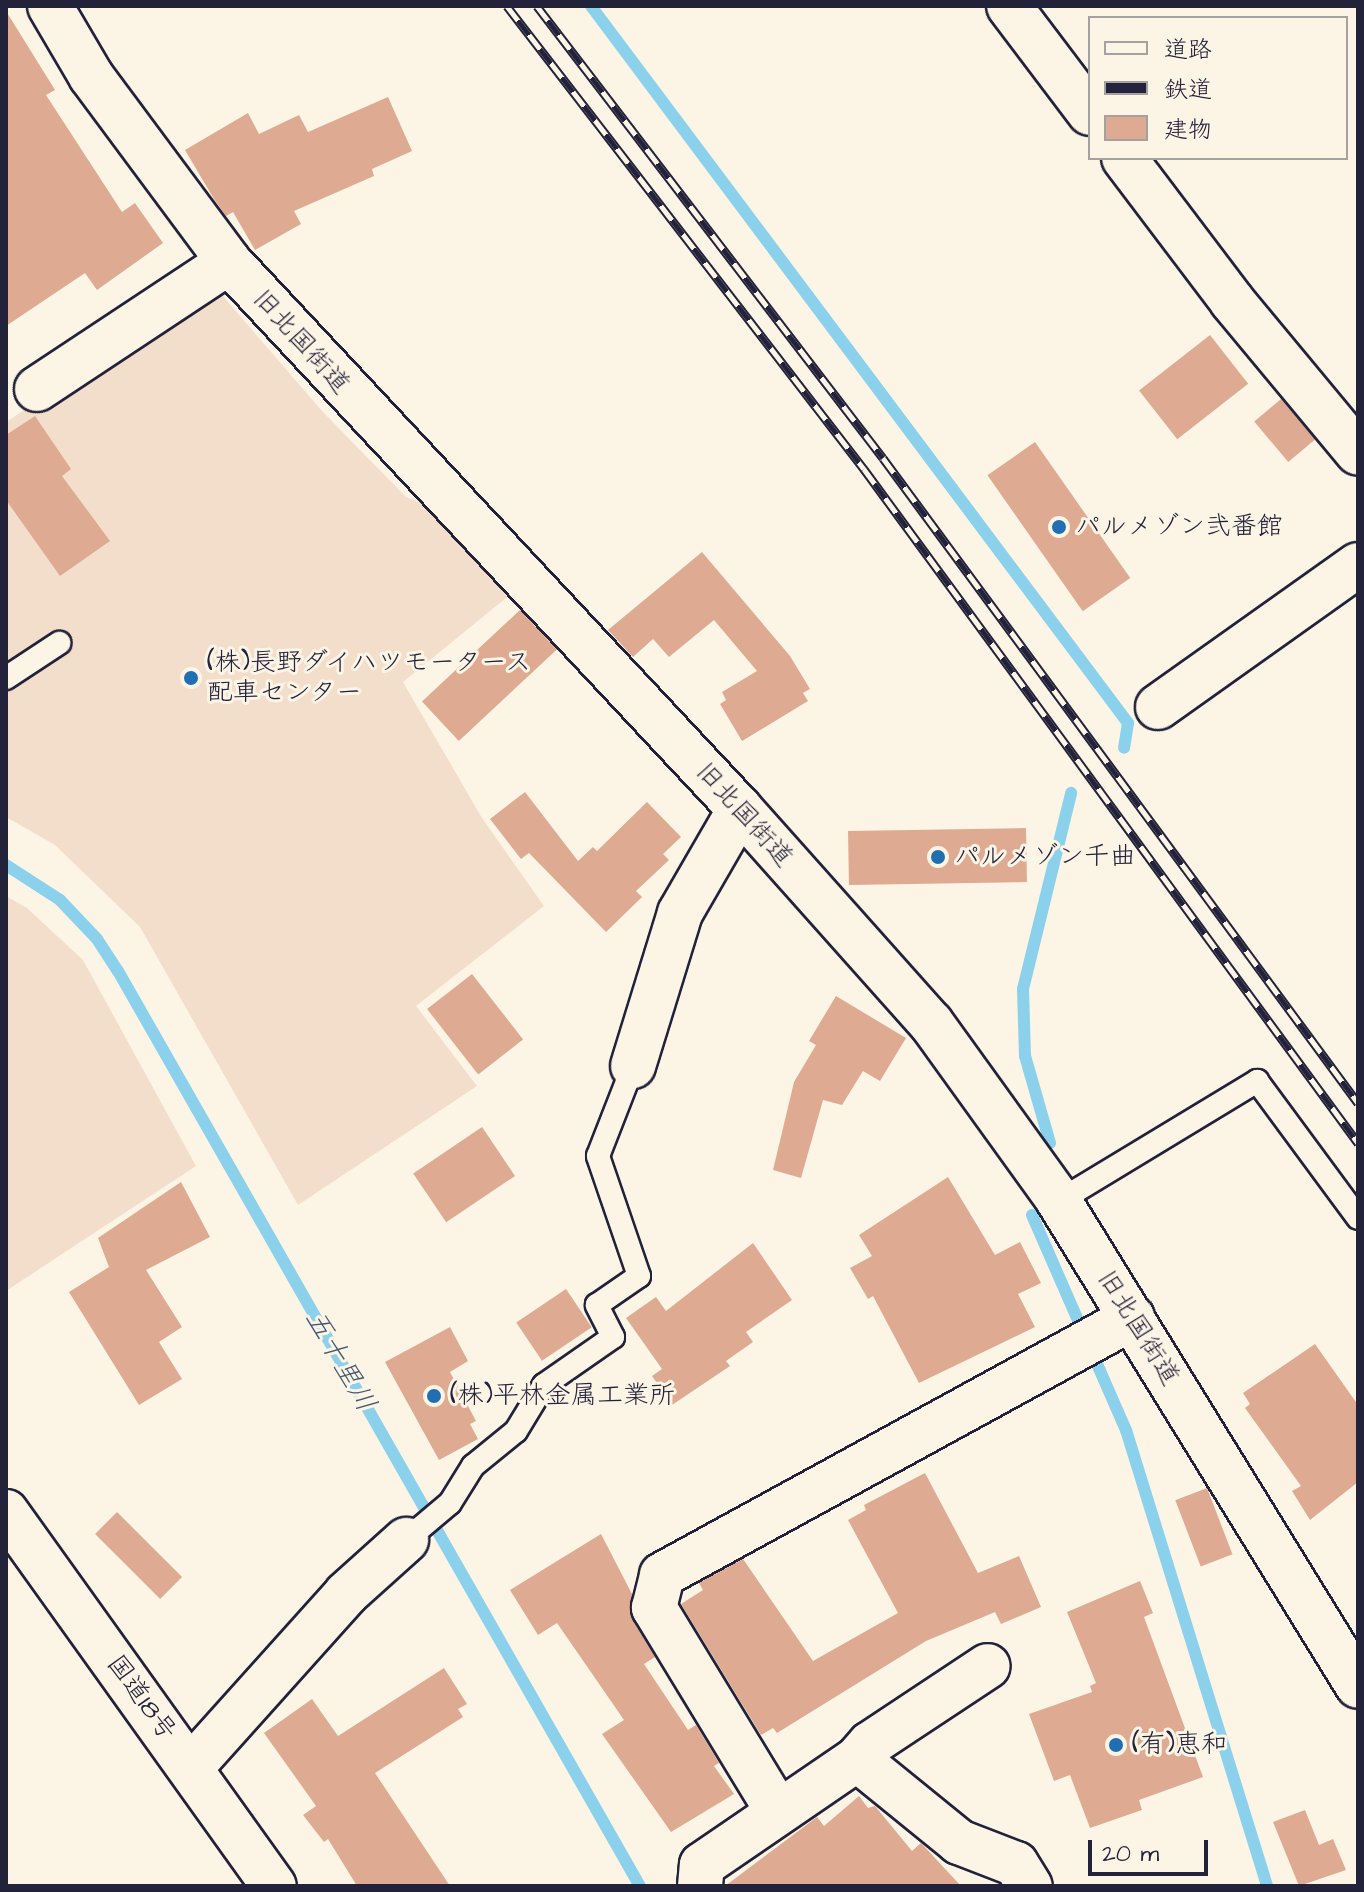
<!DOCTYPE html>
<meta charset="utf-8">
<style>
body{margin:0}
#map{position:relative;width:1364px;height:1892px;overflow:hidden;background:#fcf5e5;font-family:"Architects Daughter","Klee One",sans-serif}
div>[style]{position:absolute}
.built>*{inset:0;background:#f3decc}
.stream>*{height:12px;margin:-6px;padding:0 6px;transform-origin:6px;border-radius:6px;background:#8bd1ec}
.building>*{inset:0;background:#deaa91;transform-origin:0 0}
.roads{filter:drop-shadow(2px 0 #22223b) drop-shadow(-2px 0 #22223b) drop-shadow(0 2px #22223b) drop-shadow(0 -2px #22223b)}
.service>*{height:22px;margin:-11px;padding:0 11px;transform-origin:11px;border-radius:11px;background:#fcf5e5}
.minor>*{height:44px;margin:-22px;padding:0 22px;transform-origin:22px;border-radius:22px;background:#fcf5e5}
.trunk>*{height:44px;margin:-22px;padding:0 22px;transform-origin:22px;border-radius:22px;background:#fcf5e5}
.rail>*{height:9px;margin-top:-4.5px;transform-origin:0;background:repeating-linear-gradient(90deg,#fcf5e5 0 18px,#22223b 0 36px);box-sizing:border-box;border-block:2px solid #22223b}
.dots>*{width:22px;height:22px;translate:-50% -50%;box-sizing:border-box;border:4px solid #fcf5e5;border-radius:50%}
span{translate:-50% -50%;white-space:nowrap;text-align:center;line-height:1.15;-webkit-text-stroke:6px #fcf5e5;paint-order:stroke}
.street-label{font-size:26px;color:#22223b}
.poi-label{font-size:26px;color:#22223b}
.left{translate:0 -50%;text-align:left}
.water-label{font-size:28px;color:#425770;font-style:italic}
.frame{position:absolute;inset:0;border:8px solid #22223b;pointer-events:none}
.legend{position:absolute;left:1088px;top:16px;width:260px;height:144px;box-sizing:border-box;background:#fcf5e5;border:2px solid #a5a1a1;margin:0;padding:10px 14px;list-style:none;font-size:24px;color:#22223b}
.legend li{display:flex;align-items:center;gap:16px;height:40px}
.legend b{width:40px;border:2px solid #a5a1a1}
.scale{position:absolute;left:1088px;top:1840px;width:120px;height:36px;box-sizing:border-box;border:4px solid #22223b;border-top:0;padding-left:10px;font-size:24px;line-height:28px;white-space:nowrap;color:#22223b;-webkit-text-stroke:6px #fcf5e5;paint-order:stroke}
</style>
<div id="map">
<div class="built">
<i style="clip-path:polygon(215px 287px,323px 412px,406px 497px,434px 508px,512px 593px,403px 682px,482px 818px,544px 906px,416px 1006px,477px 1086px,298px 1205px,140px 927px,55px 845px,6px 817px,6px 422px)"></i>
<i style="clip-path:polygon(6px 896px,27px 908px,83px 960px,196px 1166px,6px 1291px)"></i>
</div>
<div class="stream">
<i style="left:591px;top:6px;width:896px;rotate:53.17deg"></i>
<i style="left:1128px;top:723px;width:25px;rotate:99deg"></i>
<i style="left:6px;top:865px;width:64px;rotate:32.9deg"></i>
<i style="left:60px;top:900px;width:54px;rotate:46.5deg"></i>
<i style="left:97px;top:939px;width:38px;rotate:57deg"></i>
<i style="left:118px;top:971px;width:1053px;rotate:60.3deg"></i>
<i style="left:1050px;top:1143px;width:91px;rotate:-106deg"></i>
<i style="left:1025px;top:1056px;width:67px;rotate:-91.7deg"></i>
<i style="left:1023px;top:989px;width:202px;rotate:-76.2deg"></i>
<i style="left:1032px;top:1215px;width:235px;rotate:66.4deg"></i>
<i style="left:1126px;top:1430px;width:477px;rotate:72.8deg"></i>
</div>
<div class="building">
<i style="clip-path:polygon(6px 11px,55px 90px,46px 95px,122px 212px,135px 203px,163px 243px,97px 290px,85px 273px,6px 326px)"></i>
<i style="clip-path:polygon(388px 97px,412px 151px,372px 169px,374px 176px,294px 211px,301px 224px,255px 250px,233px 212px,226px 216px,214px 199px,185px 150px,248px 113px,259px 134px,299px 115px,308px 132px)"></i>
<i style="left:1210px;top:335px;width:62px;height:90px;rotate:52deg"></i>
<i style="left:1281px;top:399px;width:53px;height:35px;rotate:50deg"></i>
<i style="clip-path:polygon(35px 416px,71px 469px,62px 476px,110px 541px,60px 576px,6px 500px,6px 435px)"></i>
<i style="left:1035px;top:442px;width:166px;height:58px;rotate:55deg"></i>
<i style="clip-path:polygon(702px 552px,790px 656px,810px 689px,803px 693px,808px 701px,742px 741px,720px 704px,726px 700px,722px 692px,757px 671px,714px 620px,669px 657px,653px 639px,633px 657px,608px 630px)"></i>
<i style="left:520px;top:610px;width:54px;height:134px;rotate:47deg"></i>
<i style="clip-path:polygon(525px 792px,578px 861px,593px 847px,597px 851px,647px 802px,681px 837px,663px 854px,669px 860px,636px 891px,642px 897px,606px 932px,529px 853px,521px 859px,490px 819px)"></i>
<i style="left:1026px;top:828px;width:54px;height:178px;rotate:89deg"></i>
<i style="left:472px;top:974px;width:83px;height:57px;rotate:52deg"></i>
<i style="clip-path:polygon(836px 996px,906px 1038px,880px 1081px,863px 1071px,842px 1105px,823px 1100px,801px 1178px,773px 1170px,794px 1082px,816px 1045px,809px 1041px)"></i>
<i style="left:482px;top:1127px;width:59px;height:83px;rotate:56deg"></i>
<i style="clip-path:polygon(948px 1177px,995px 1255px,1020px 1242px,1041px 1283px,1018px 1294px,1035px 1327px,919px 1383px,873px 1296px,868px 1299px,850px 1268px,872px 1256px,859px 1235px)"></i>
<i style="clip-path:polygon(181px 1182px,210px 1237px,146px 1270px,182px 1327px,159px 1342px,182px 1379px,139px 1405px,69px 1292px,109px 1267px,98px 1238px)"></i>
<i style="clip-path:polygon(753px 1243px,792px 1300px,746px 1332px,753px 1342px,726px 1361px,730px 1366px,672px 1405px,652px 1376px,662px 1369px,626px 1318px,656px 1297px,666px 1311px)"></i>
<i style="left:566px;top:1289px;width:46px;height:60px;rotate:56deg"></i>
<i style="clip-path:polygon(450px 1327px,468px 1361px,450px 1372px,476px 1421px,470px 1424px,478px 1439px,439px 1460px,385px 1362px)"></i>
<i style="clip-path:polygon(1315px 1344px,1358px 1405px,1358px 1482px,1310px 1520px,1292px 1491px,1301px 1486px,1245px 1408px,1250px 1404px,1243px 1393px)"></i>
<i style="clip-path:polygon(925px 1473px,978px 1573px,1019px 1556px,1041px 1607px,1001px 1624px,995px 1612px,926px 1641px,777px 1733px,773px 1728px,761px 1735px,681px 1604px,703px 1590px,699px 1583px,743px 1559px,813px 1661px,898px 1613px,848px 1520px,866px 1510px,864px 1505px)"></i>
<i style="left:1207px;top:1488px;width:71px;height:34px;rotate:69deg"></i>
<i style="left:117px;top:1512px;width:92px;height:31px;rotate:45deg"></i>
<i style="clip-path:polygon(601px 1534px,632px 1594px,633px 1621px,655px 1657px,644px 1664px,688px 1730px,696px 1725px,719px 1763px,714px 1766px,734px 1794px,671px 1832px,602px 1734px,624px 1720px,557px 1623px,538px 1635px,510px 1590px)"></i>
<i style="clip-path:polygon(1140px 1581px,1153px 1613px,1144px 1617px,1203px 1777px,1139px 1800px,1142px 1810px,1090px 1828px,1070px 1775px,1054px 1781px,1029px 1714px,1092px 1692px,1090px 1686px,1096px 1683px,1067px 1612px)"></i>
<i style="clip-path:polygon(444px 1668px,467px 1704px,458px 1709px,463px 1717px,375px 1773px,450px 1886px,357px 1886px,328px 1839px,324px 1842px,303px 1815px,316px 1806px,264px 1733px,312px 1699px,338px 1736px)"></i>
<i style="clip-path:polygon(859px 1796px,868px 1808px,875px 1806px,912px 1851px,921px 1843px,961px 1886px,725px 1886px,817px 1817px,824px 1826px)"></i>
<i style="clip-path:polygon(1305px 1810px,1319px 1845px,1333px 1839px,1346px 1870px,1299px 1886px,1273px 1822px)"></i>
</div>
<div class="roads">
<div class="service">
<i style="left:6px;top:678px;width:64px;rotate:-33.4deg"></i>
<i style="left:1059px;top:1201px;width:232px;rotate:-31.2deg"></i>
<i style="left:1257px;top:1081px;width:170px;rotate:53.6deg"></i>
<i style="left:406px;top:1540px;width:57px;rotate:-40.1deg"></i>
<i style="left:450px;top:1503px;width:44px;rotate:-58.1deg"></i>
<i style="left:473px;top:1466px;width:55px;rotate:-39.1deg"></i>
<i style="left:516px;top:1431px;width:54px;rotate:-58.7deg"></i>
<i style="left:544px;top:1385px;width:84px;rotate:-34.8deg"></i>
<i style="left:613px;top:1337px;width:36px;rotate:-117deg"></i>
<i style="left:597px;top:1305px;width:51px;rotate:-34.6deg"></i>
<i style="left:639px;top:1276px;width:127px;rotate:-108.9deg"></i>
<i style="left:598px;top:1156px;width:97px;rotate:-68.7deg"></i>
</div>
<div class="minor">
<i style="left:50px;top:6px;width:81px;rotate:59.6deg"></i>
<i style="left:91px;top:76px;width:232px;rotate:53.4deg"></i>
<i style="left:229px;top:262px;width:749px;rotate:46.95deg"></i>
<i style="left:740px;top:809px;width:287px;rotate:48.3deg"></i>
<i style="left:931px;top:1023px;width:216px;rotate:54.2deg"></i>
<i style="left:1057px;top:1198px;width:573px;rotate:58.33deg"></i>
<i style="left:1009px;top:6px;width:134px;rotate:52.9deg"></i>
<i style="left:1124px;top:158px;width:179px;rotate:52.9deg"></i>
<i style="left:1232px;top:301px;width:197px;rotate:50.3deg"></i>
<i style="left:37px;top:389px;width:230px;rotate:-33.5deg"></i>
<i style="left:1158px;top:707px;width:245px;rotate:-35.4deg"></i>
<i style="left:633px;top:1066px;width:160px;rotate:-72.9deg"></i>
<i style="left:680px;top:913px;width:120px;rotate:-60deg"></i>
<i style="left:857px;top:1759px;width:20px;rotate:-49deg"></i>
<i style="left:870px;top:1744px;width:141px;rotate:-33.5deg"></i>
<i style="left:191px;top:1767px;width:232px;rotate:-48.1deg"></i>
<i style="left:346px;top:1594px;width:81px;rotate:-42deg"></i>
<i style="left:777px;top:1810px;width:237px;rotate:-121.3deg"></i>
<i style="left:654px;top:1608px;width:34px;rotate:-76deg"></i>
<i style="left:662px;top:1575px;width:536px;rotate:-28.67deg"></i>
<i style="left:700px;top:1886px;width:21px;rotate:-85deg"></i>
<i style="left:702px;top:1865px;width:188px;rotate:-34.4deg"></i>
<i style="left:857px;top:1759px;width:132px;rotate:39.1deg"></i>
<i style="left:959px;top:1842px;width:61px;rotate:21.1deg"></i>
<i style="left:1016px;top:1864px;width:26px;rotate:58deg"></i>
</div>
<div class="trunk">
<i style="left:6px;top:1512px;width:460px;rotate:54.4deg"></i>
</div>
</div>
<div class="rail">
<i style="left:507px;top:6px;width:585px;rotate:52.37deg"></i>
<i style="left:864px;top:469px;width:836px;rotate:53.76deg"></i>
<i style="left:537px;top:6px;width:569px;rotate:52.57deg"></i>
<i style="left:883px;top:458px;width:801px;rotate:53.63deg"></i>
</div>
<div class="dots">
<i style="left:1059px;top:527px;background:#1f6fb2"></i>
<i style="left:191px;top:678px;background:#1f6fb2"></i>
<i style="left:938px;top:857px;background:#1f6fb2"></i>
<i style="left:434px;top:1396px;background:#1f6fb2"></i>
<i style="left:1116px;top:1745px;background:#1f6fb2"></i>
</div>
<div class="street-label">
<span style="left:301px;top:342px;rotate:48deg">旧北国街道</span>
<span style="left:744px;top:815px;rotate:48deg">旧北国街道</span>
<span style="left:1138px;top:1328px;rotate:58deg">旧北国街道</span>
<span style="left:141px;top:1698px;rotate:54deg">国道18号</span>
</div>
<div class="poi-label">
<span class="left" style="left:1075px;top:527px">パルメゾン弐番館</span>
<span class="left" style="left:207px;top:678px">(株)長野ダイハツモータース<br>配車センター</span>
<span class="left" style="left:954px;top:857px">パルメゾン千曲</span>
<span class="left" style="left:450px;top:1396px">(株)平林金属工業所</span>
<span class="left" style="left:1132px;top:1745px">(有)恵和</span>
</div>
<div class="water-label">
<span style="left:340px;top:1361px;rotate:60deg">五十里川</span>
</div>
<div class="frame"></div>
<ul class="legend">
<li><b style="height:10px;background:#fcf5e5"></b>道路</li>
<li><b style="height:10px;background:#22223b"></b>鉄道</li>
<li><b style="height:22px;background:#deaa91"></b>建物</li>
</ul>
<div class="scale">20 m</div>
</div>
